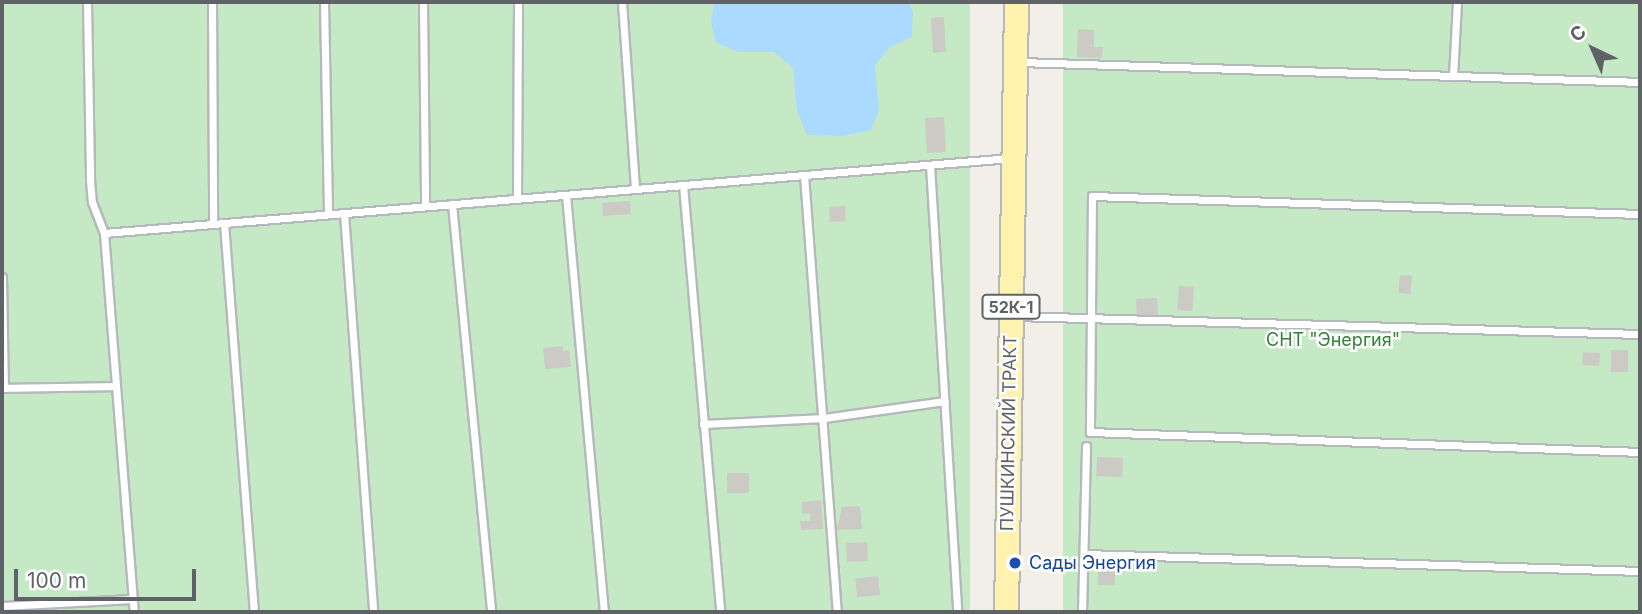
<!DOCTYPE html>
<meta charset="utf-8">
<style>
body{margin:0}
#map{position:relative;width:1642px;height:614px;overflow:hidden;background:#f1efe8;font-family:Inter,sans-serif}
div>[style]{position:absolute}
.green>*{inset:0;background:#c5e8c5;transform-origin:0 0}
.water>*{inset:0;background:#aadaff}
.building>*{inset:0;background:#cccac5;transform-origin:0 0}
.roads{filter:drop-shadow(2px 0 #b5b8bc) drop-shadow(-2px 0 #b5b8bc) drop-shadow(0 2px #b5b8bc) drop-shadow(0 -2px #b5b8bc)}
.lane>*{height:7px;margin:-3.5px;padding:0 3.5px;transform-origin:3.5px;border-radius:3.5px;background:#fff}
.primary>*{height:23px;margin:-11.5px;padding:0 11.5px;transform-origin:11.5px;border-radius:11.5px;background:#fff2af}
.dots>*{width:19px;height:19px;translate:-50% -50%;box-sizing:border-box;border:4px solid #fff;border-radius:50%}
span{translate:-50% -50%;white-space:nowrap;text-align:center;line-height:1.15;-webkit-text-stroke:5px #fff;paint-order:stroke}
.shield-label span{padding:2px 5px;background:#fff;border:2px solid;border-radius:5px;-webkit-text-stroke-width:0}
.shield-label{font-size:16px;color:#5f6368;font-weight:700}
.park-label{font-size:18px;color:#348238}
.street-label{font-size:18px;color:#5f6368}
.transit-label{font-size:18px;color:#164399}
.left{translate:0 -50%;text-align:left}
.frame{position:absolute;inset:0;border:4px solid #5f6368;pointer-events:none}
.north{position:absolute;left:1558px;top:14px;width:70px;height:70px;-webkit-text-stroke:5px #fff;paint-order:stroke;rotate:316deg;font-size:19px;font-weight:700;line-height:28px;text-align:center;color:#5f6368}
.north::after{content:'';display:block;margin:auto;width:24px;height:32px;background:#5f6368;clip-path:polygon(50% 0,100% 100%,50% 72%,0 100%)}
.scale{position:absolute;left:14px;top:569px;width:182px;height:32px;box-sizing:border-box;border:4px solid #5f6368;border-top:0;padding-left:9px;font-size:21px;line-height:24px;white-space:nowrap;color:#5f6368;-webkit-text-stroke:5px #fff;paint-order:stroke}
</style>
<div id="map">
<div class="green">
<i style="left:2px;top:2px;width:968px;height:610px"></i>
<i style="left:1063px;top:2px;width:577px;height:610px"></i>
</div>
<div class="water">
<i style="clip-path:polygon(715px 2px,908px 2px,913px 12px,912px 37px,890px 47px,875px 65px,879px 110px,871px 130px,842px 136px,807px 135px,797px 111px,793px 68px,774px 52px,738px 52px,715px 42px,711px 20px)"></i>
</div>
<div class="building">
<i style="left:944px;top:17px;width:35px;height:13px;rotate:87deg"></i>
<i style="clip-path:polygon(1078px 29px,1094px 30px,1094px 47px,1103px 47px,1102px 58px,1077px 57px)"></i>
<i style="left:944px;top:117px;width:35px;height:19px;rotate:87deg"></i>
<i style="left:630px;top:201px;width:13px;height:28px;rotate:86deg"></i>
<i style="left:845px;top:206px;width:15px;height:16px;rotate:86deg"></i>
<i style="left:1400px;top:275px;width:12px;height:18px;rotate:5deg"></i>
<i style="left:1179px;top:286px;width:15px;height:24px;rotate:4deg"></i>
<i style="left:1157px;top:298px;width:17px;height:21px;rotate:87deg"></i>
<i style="clip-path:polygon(563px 346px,563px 351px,569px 350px,571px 367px,545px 369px,543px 348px)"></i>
<i style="left:1611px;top:350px;width:17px;height:22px"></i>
<i style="left:1583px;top:352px;width:17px;height:13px;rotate:3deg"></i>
<i style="left:1097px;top:457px;width:26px;height:19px;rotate:2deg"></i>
<i style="left:749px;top:473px;width:20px;height:22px;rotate:90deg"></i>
<i style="clip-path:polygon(821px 500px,823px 529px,801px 530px,800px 521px,810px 521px,810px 513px,802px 514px,802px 502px)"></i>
<i style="clip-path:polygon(860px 506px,862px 529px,837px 530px,842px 507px)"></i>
<i style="left:867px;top:542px;width:19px;height:21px;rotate:87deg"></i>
<i style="left:1098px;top:568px;width:17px;height:17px"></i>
<i style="left:878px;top:576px;width:19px;height:23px;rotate:84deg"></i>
</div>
<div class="roads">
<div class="lane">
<i style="left:87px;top:2px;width:178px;rotate:89deg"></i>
<i style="left:90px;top:180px;width:22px;rotate:85deg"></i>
<i style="left:92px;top:202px;width:33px;rotate:69deg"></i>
<i style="left:104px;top:233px;width:380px;rotate:85.5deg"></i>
<i style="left:212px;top:2px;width:222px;rotate:89.7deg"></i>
<i style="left:324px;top:2px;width:212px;rotate:88.9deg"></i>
<i style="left:423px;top:2px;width:204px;rotate:89.4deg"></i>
<i style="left:622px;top:2px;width:187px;rotate:86deg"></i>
<i style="left:1019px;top:62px;width:621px;rotate:1.84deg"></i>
<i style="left:1453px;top:76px;width:74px;rotate:-86.9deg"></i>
<i style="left:930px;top:165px;width:448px;rotate:86.5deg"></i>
<i style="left:804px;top:175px;width:438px;rotate:85.7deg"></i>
<i style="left:683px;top:185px;width:429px;rotate:85deg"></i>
<i style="left:566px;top:195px;width:419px;rotate:84.8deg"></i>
<i style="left:517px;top:199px;width:197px;rotate:-89.7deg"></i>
<i style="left:452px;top:204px;width:410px;rotate:84.5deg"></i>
<i style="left:344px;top:213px;width:400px;rotate:85.8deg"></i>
<i style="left:1640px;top:214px;width:548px;rotate:-178.12deg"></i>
<i style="left:1092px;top:196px;width:236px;rotate:90.5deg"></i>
<i style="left:1090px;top:432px;width:550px;rotate:2.08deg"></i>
<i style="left:224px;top:223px;width:390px;rotate:85.6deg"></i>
<i style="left:104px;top:233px;width:909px;rotate:-4.73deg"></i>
<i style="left:2px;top:277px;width:111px;rotate:89deg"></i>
<i style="left:1015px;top:316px;width:625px;rotate:1.65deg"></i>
<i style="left:2px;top:388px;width:114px;rotate:-1deg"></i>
<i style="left:703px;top:424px;width:121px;rotate:-2.8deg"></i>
<i style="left:824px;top:418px;width:122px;rotate:-8deg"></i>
<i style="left:1084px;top:554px;width:556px;rotate:1.75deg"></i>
<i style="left:2px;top:606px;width:131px;rotate:-3.1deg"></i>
<i style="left:1082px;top:612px;width:166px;rotate:-88.6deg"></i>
</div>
<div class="primary">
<i style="left:1006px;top:612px;width:610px;rotate:-89.06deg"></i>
</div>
</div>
<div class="dots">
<i style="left:1015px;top:563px;background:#1a4fb4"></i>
</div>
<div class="shield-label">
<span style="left:1011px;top:307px">52К-1</span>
</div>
<div class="park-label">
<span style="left:1333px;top:340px">СНТ "Энергия"</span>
</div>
<div class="street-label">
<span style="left:1009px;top:433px;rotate:-89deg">ПУШКИНСКИЙ ТРАКТ</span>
</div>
<div class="transit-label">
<span class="left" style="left:1029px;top:563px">Сады Энергия</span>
</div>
<div class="frame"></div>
<div class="north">С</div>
<div class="scale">100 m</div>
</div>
